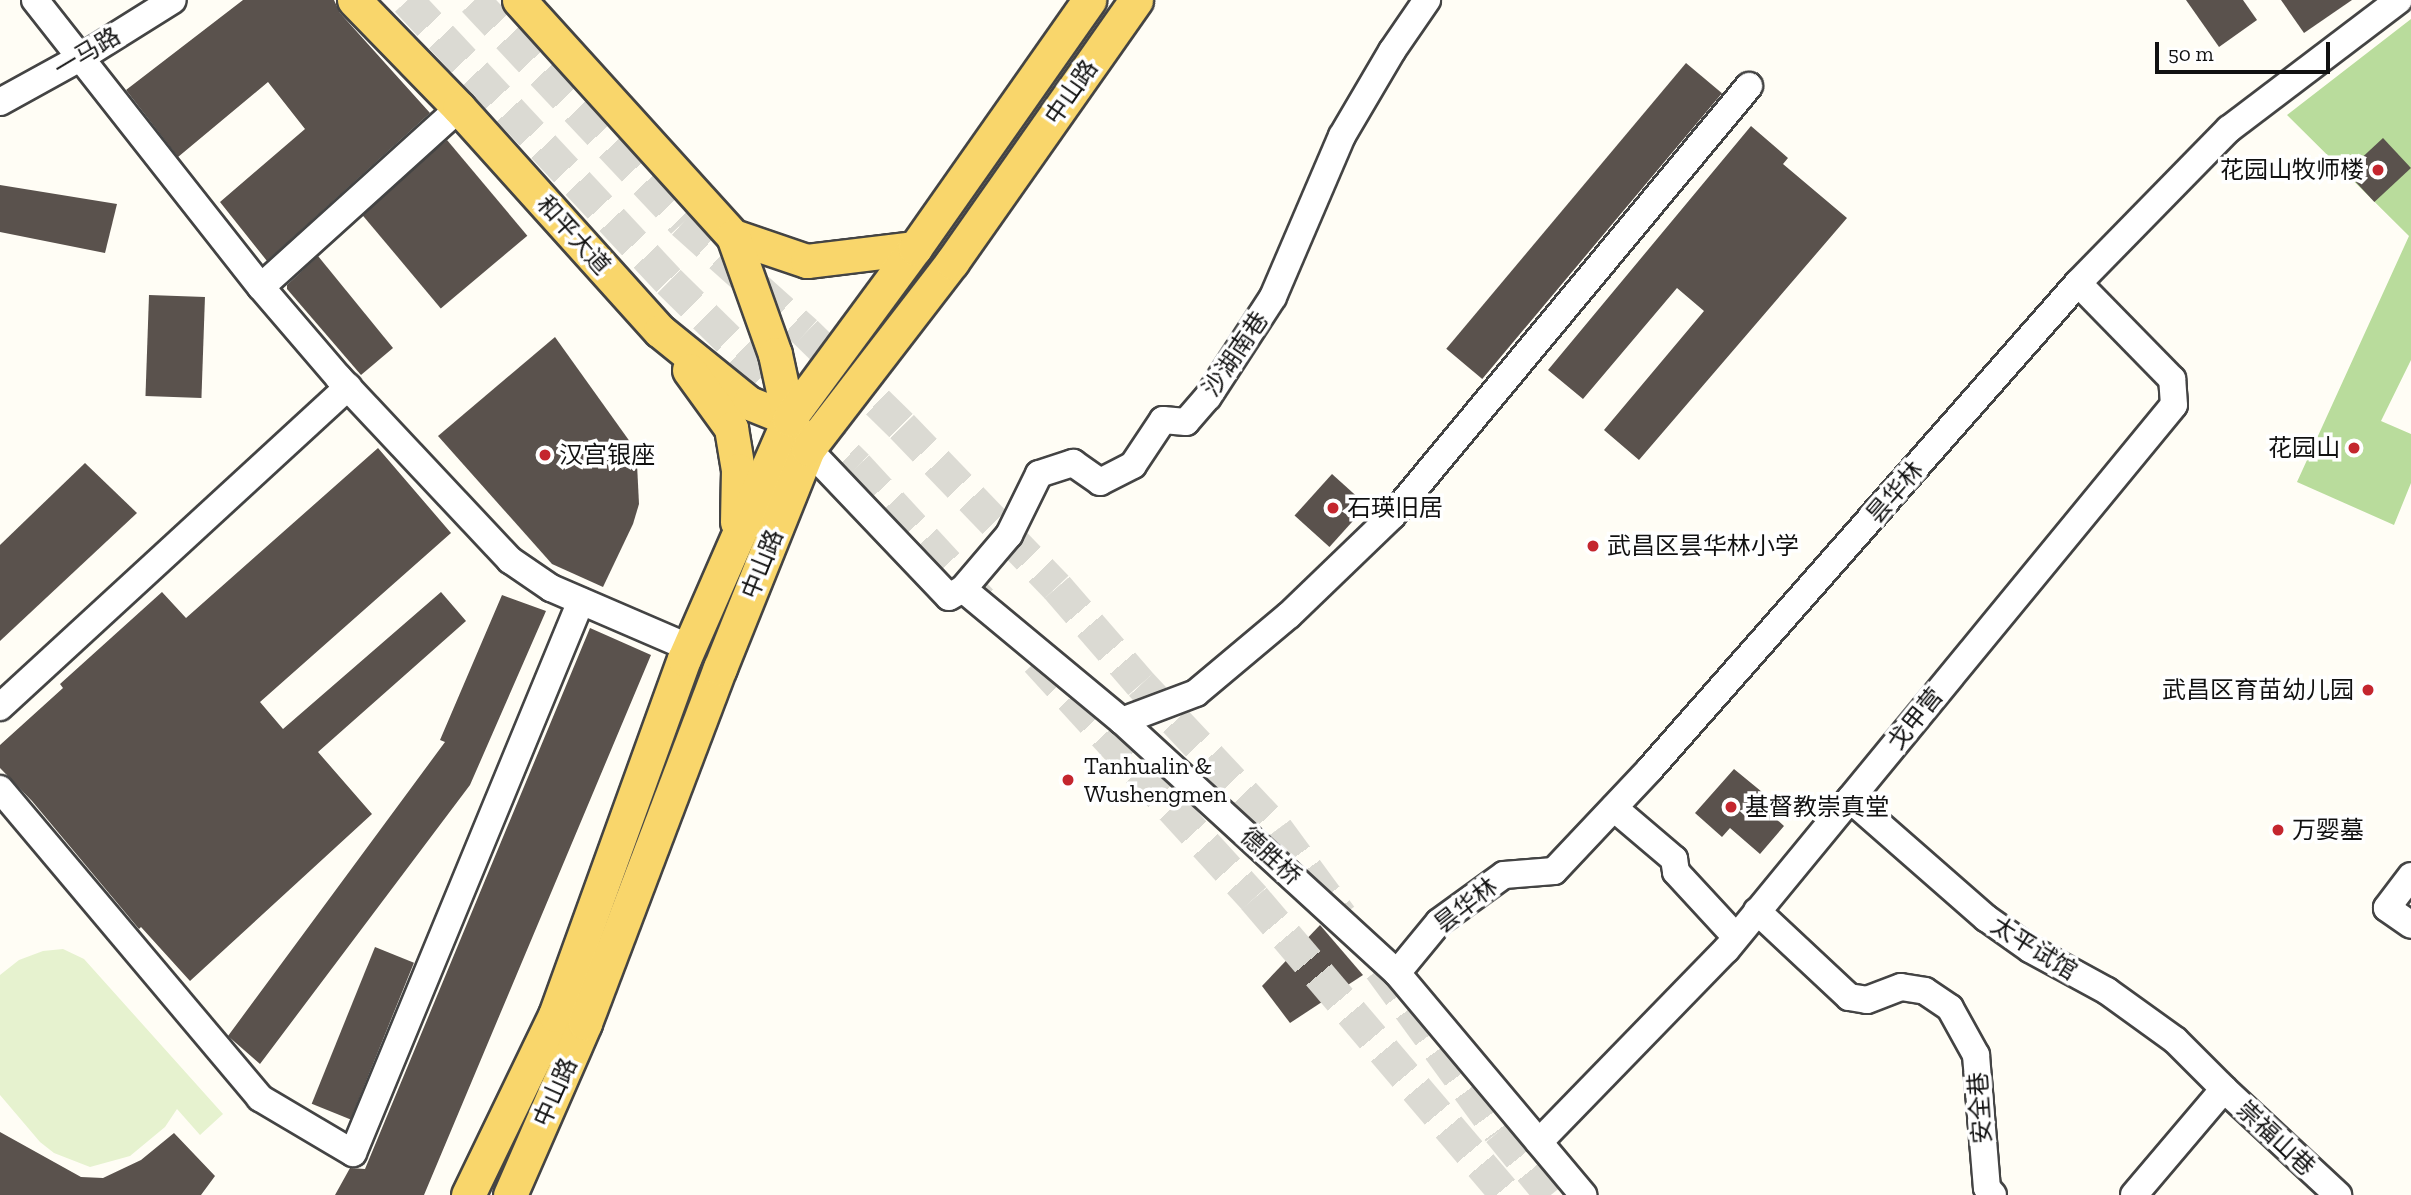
<!DOCTYPE html>
<meta charset="utf-8">
<style>
body{margin:0}
#map{position:relative;width:2411px;height:1195px;overflow:hidden;background:#fffdf5;font-family:"Zilla Slab","Noto Sans SC",serif}
div>[style]{position:absolute}
.forest>*{inset:0;background:#b9dc9c}
.pitch>*{inset:0;background:#e6f2cf}
.building>*{inset:0;background:#5a524d;transform-origin:0 0}
.major-tunnel>*{height:33px;margin-top:-16.5px;transform-origin:0;background:repeating-linear-gradient(90deg,#dbdad3 0 33px,transparent 0 50px)}
.roads{filter:drop-shadow(2px 0 #444) drop-shadow(-2px 0 #444) drop-shadow(0 2px #444) drop-shadow(0 -2px #444)}
.minor>*{height:26px;margin:-13px;padding:0 13px;transform-origin:13px;border-radius:13px;background:#fff}
.major>*{height:33px;margin:-16.5px;padding:0 16.5px;transform-origin:16.5px;border-radius:16.5px;background:#f9d66b}
.dots>*{width:19px;height:19px;translate:-50% -50%;box-sizing:border-box;border:4px solid #fff;border-radius:50%}
span{translate:-50% -50%;white-space:nowrap;text-align:center;line-height:1.15;-webkit-text-stroke:7px #fff;paint-order:stroke}
.street-label{font-size:24px;color:#111}
.poi-label{font-size:24px;color:#111}
.right{translate:-100% -50%;text-align:right}
.left{translate:0 -50%;text-align:left}
.scale{position:absolute;left:2155px;top:42px;width:175px;height:32px;box-sizing:border-box;border:4px solid #111;border-top:0;padding-left:9px;font-size:21px;line-height:24px;white-space:nowrap;color:#111;-webkit-text-stroke:5px #fff;paint-order:stroke}
</style>
<div id="map">
<div class="forest">
<i style="clip-path:polygon(2411px 19px,2411px 360px,2381px 421px,2411px 434px,2411px 483px,2394px 525px,2297px 482px,2409px 236px,2287px 115px)"></i>
</div>
<div class="pitch">
<i style="clip-path:polygon(63px 949px,84px 959px,223px 1114px,200px 1135px,177px 1109px,165px 1127px,130px 1156px,90px 1167px,54px 1153px,40px 1142px,0 1095px,0 975px,19px 960px,43px 951px)"></i>
</div>
<div class="building">
<i style="clip-path:polygon(243px 0,334px 0,340px 13px,430px 113px,267px 261px,220px 202px,305px 129px,268px 82px,178px 157px,126px 90px)"></i>
<i style="clip-path:polygon(2186px 0,2243px 0,2257px 20px,2219px 47px)"></i>
<i style="clip-path:polygon(2281px 0,2352px 0,2304px 33px)"></i>
<i style="left:1686px;top:63px;width:47px;height:373px;rotate:40deg"></i>
<i style="clip-path:polygon(1751px 126px,1788px 158px,1783px 164px,1847px 218px,1639px 460px,1604px 430px,1704px 311px,1677px 288px,1583px 399px,1548px 370px)"></i>
<i style="left:2383px;top:138px;width:41px;height:50px;rotate:47deg"></i>
<i style="left:447px;top:140px;width:125px;height:113px;rotate:50deg"></i>
<i style="clip-path:polygon(0 185px,117px 204px,105px 253px,0 232px)"></i>
<i style="clip-path:polygon(318px 256px,393px 348px,361px 375px,287px 289px,287px 285px)"></i>
<i style="left:149px;top:295px;width:56px;height:101px;rotate:2deg"></i>
<i style="clip-path:polygon(555px 337px,633px 446px,637px 464px,639px 504px,633px 524px,603px 587px,552px 564px,438px 436px)"></i>
<i style="clip-path:polygon(378px 448px,451px 533px,260px 702px,283px 729px,441px 592px,466px 621px,318px 752px,372px 814px,190px 981px,141px 927px,139px 929px,32px 801px,0 768px,0 745px,63px 688px,60px 684px,162px 592px,186px 618px)"></i>
<i style="clip-path:polygon(85px 463px,137px 513px,0 641px,0 545px)"></i>
<i style="left:1332px;top:474px;width:47px;height:56px;rotate:42deg"></i>
<i style="clip-path:polygon(502px 595px,546px 611px,470px 785px,260px 1064px,228px 1036px,445px 742px,440px 740px)"></i>
<i style="clip-path:polygon(590px 628px,651px 655px,424px 1195px,335px 1195px,350px 1168px,365px 1169px)"></i>
<i style="clip-path:polygon(1734px 769px,1762px 792px,1755px 800px,1784px 826px,1760px 854px,1730px 828px,1722px 837px,1695px 813px)"></i>
<i style="clip-path:polygon(1320px 925px,1363px 975px,1290px 1023px,1262px 986px)"></i>
<i style="left:375px;top:947px;width:42px;height:169px;rotate:22deg"></i>
<i style="clip-path:polygon(0 1132px,81px 1177px,103px 1178px,141px 1160px,174px 1133px,215px 1176px,201px 1195px,0 1195px)"></i>
</div>
<div class="major-tunnel">
<i style="left:407px;top:0;width:384px;rotate:47deg"></i>
<i style="left:669px;top:281px;width:264px;rotate:44.5deg"></i>
<i style="left:857px;top:466px;width:193px;rotate:47.3deg"></i>
<i style="left:474px;top:0;width:305px;rotate:46.7deg"></i>
<i style="left:683px;top:222px;width:165px;rotate:41.8deg"></i>
<i style="left:806px;top:332px;width:134px;rotate:44.4deg"></i>
<i style="left:902px;top:426px;width:223px;rotate:46.1deg"></i>
<i style="left:1057px;top:587px;width:128px;rotate:49.1deg"></i>
<i style="left:1141px;top:684px;width:199px;rotate:46.8deg"></i>
<i style="left:1277px;top:829px;width:108px;rotate:53.7deg"></i>
<i style="left:1037px;top:660px;width:322px;rotate:47.6deg"></i>
<i style="left:1254px;top:898px;width:390px;rotate:49.6deg"></i>
<i style="left:1380px;top:968px;width:202px;rotate:53.9deg"></i>
<i style="left:1499px;top:1131px;width:82px;rotate:50.9deg"></i>
</div>
<div class="roads">
<div class="minor">
<i style="left:35px;top:0;width:365px;rotate:51.8deg"></i>
<i style="left:261px;top:287px;width:120px;rotate:49.4deg"></i>
<i style="left:339px;top:378px;width:250px;rotate:46.8deg"></i>
<i style="left:510px;top:560px;width:50px;rotate:34.3deg"></i>
<i style="left:551px;top:588px;width:149px;rotate:23.3deg"></i>
<i style="left:0;top:102px;width:94px;rotate:-28.8deg"></i>
<i style="left:82px;top:57px;width:107px;rotate:-32.1deg"></i>
<i style="left:261px;top:287px;width:267px;rotate:-42.1deg"></i>
<i style="left:808px;top:449px;width:204px;rotate:46.4deg"></i>
<i style="left:949px;top:597px;width:16px;rotate:-30deg"></i>
<i style="left:963px;top:589px;width:207px;rotate:39.7deg"></i>
<i style="left:1122px;top:721px;width:373px;rotate:42.5deg"></i>
<i style="left:1397px;top:973px;width:290px;rotate:50deg"></i>
<i style="left:963px;top:589px;width:71px;rotate:-49.6deg"></i>
<i style="left:1009px;top:535px;width:68px;rotate:-63.8deg"></i>
<i style="left:1039px;top:474px;width:36px;rotate:-18deg"></i>
<i style="left:1073px;top:463px;width:33px;rotate:35deg"></i>
<i style="left:1100px;top:482px;width:37px;rotate:-27deg"></i>
<i style="left:1133px;top:465px;width:54px;rotate:-56.3deg"></i>
<i style="left:1163px;top:420px;width:23px;rotate:5deg"></i>
<i style="left:1186px;top:422px;width:33px;rotate:-49deg"></i>
<i style="left:1208px;top:397px;width:119px;rotate:-57deg"></i>
<i style="left:1273px;top:297px;width:175px;rotate:-66.8deg"></i>
<i style="left:1342px;top:136px;width:99px;rotate:-59.5deg"></i>
<i style="left:1392px;top:51px;width:62px;rotate:-55.5deg"></i>
<i style="left:0;top:707px;width:473px;rotate:-42.6deg"></i>
<i style="left:1122px;top:721px;width:79px;rotate:-20.7deg"></i>
<i style="left:1196px;top:693px;width:121px;rotate:-40deg"></i>
<i style="left:1289px;top:615px;width:143px;rotate:-43.9deg"></i>
<i style="left:1392px;top:516px;width:559px;rotate:-50.3deg"></i>
<i style="left:0;top:789px;width:404px;rotate:49.9deg"></i>
<i style="left:260px;top:1098px;width:108px;rotate:30.6deg"></i>
<i style="left:353px;top:1153px;width:597px;rotate:-67.56deg"></i>
<i style="left:1850px;top:799px;width:181px;rotate:41.2deg"></i>
<i style="left:1986px;top:918px;width:54px;rotate:35.2deg"></i>
<i style="left:2030px;top:949px;width:88px;rotate:28.6deg"></i>
<i style="left:2107px;top:991px;width:84px;rotate:35.8deg"></i>
<i style="left:2175px;top:1040px;width:69px;rotate:45deg"></i>
<i style="left:1614px;top:808px;width:79px;rotate:40.4deg"></i>
<i style="left:1674px;top:859px;width:13px;rotate:81deg"></i>
<i style="left:1676px;top:872px;width:88px;rotate:47.3deg"></i>
<i style="left:2411px;top:876px;width:40px;rotate:127deg"></i>
<i style="left:2387px;top:908px;width:29px;rotate:35deg"></i>
<i style="left:1757px;top:911px;width:126px;rotate:43.1deg"></i>
<i style="left:1849px;top:997px;width:18px;rotate:9deg"></i>
<i style="left:1867px;top:1000px;width:36px;rotate:-21deg"></i>
<i style="left:1901px;top:987px;width:24px;rotate:9deg"></i>
<i style="left:1925px;top:991px;width:30px;rotate:34deg"></i>
<i style="left:1950px;top:1008px;width:54px;rotate:61deg"></i>
<i style="left:1976px;top:1055px;width:133px;rotate:85.3deg"></i>
<i style="left:1987px;top:1188px;width:9px;rotate:49deg"></i>
<i style="left:1397px;top:973px;width:66px;rotate:-50.5deg"></i>
<i style="left:1439px;top:922px;width:80px;rotate:-35.9deg"></i>
<i style="left:1504px;top:875px;width:50px;rotate:-4.6deg"></i>
<i style="left:1554px;top:871px;width:140px;rotate:-46.7deg"></i>
<i style="left:1650px;top:769px;width:648px;rotate:-48.63deg"></i>
<i style="left:2078px;top:283px;width:216px;rotate:-45.6deg"></i>
<i style="left:2229px;top:129px;width:213px;rotate:-37.2deg"></i>
<i style="left:1539px;top:1142px;width:268px;rotate:-45.8deg"></i>
<i style="left:1726px;top:950px;width:705px;rotate:-50.58deg"></i>
<i style="left:2174px;top:405px;width:26px;rotate:-94deg"></i>
<i style="left:2172px;top:379px;width:134px;rotate:-134.4deg"></i>
<i style="left:2134px;top:1195px;width:139px;rotate:-49.7deg"></i>
<i style="left:2224px;top:1089px;width:156px;rotate:42.9deg"></i>
</div>
<div class="major">
<i style="left:354px;top:0;width:151px;rotate:45.8deg"></i>
<i style="left:459px;top:108px;width:300px;rotate:48deg"></i>
<i style="left:660px;top:331px;width:114px;rotate:39deg"></i>
<i style="left:749px;top:403px;width:43px;rotate:21.8deg"></i>
<i style="left:789px;top:419px;width:23px;rotate:59deg"></i>
<i style="left:519px;top:0;width:319px;rotate:47.8deg"></i>
<i style="left:733px;top:236px;width:78px;rotate:18.7deg"></i>
<i style="left:807px;top:261px;width:109px;rotate:-6.9deg"></i>
<i style="left:733px;top:236px;width:125px;rotate:70.4deg"></i>
<i style="left:775px;top:354px;width:66px;rotate:77.8deg"></i>
<i style="left:689px;top:370px;width:72px;rotate:54.1deg"></i>
<i style="left:731px;top:428px;width:43px;rotate:80.5deg"></i>
<i style="left:738px;top:470px;width:52px;rotate:91.1deg"></i>
<i style="left:468px;top:1195px;width:200px;rotate:-64.2deg"></i>
<i style="left:555px;top:1015px;width:379px;rotate:-70.1deg"></i>
<i style="left:684px;top:659px;width:262px;rotate:-66.4deg"></i>
<i style="left:789px;top:419px;width:212px;rotate:-53.6deg"></i>
<i style="left:915px;top:248px;width:303px;rotate:-54.9deg"></i>
<i style="left:510px;top:1195px;width:188px;rotate:-66.4deg"></i>
<i style="left:585px;top:1023px;width:380px;rotate:-69.2deg"></i>
<i style="left:720px;top:668px;width:236px;rotate:-68.1deg"></i>
<i style="left:808px;top:449px;width:236px;rotate:-52.4deg"></i>
<i style="left:952px;top:262px;width:320px;rotate:-54.9deg"></i>
</div>
</div>
<div class="dots">
<i style="left:2378px;top:170px;background:#c4262e"></i>
<i style="left:2354px;top:448px;background:#c4262e"></i>
<i style="left:545px;top:455px;background:#c4262e"></i>
<i style="left:1333px;top:508px;background:#c4262e"></i>
<i style="left:1593px;top:546px;background:#c4262e"></i>
<i style="left:2368px;top:690px;background:#c4262e"></i>
<i style="left:1068px;top:780px;background:#c4262e"></i>
<i style="left:1731px;top:807px;background:#c4262e"></i>
<i style="left:2278px;top:830px;background:#c4262e"></i>
</div>
<div class="street-label">
<span style="left:87px;top:52px;rotate:-31deg">一马路</span>
<span style="left:1071px;top:92px;rotate:-55deg">中山路</span>
<span style="left:574px;top:235px;rotate:48deg">和平大道</span>
<span style="left:1235px;top:354px;rotate:-56deg">沙湖南巷</span>
<span style="left:1895px;top:492px;rotate:-49deg">昙华林</span>
<span style="left:762px;top:564px;rotate:-68deg">中山路</span>
<span style="left:1915px;top:719px;rotate:-51deg">戈甲营</span>
<span style="left:1271px;top:856px;rotate:42deg">德胜桥</span>
<span style="left:1466px;top:905px;rotate:-38deg">昙华林</span>
<span style="left:2034px;top:948px;rotate:32deg">太平试馆</span>
<span style="left:555px;top:1092px;rotate:-66deg">中山路</span>
<span style="left:1980px;top:1108px;rotate:-94deg">安全巷</span>
<span style="left:2276px;top:1138px;rotate:43deg">崇福山巷</span>
</div>
<div class="poi-label">
<span class="right" style="left:2364px;top:170px">花园山牧师楼</span>
<span class="right" style="left:2340px;top:448px">花园山</span>
<span class="left" style="left:559px;top:455px">汉宫银座</span>
<span class="left" style="left:1347px;top:508px">石瑛旧居</span>
<span class="left" style="left:1607px;top:546px">武昌区昙华林小学</span>
<span class="right" style="left:2354px;top:690px">武昌区育苗幼儿园</span>
<span class="left" style="left:1084px;top:780px">Tanhualin &amp;<br>Wushengmen</span>
<span class="left" style="left:1745px;top:807px">基督教崇真堂</span>
<span class="left" style="left:2292px;top:830px">万婴墓</span>
</div>
<div class="scale">50 m</div>
</div>
